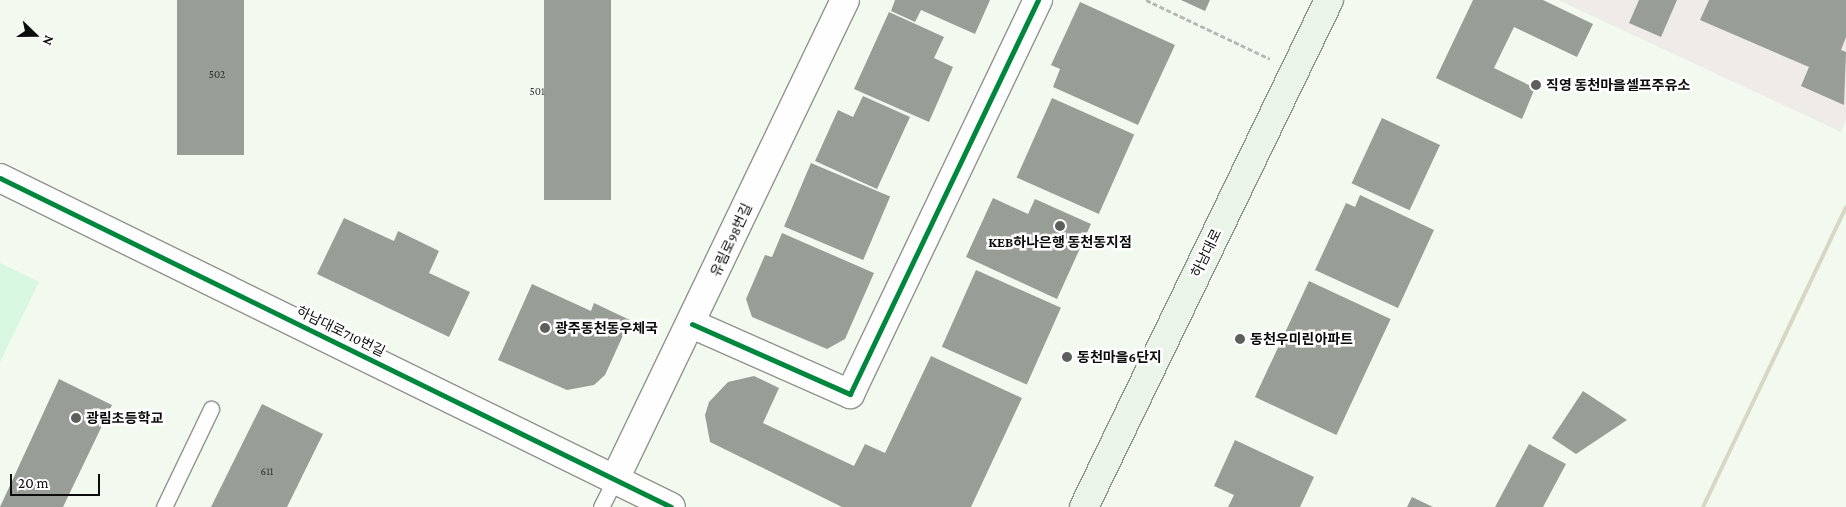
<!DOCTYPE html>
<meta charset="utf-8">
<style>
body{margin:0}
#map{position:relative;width:1846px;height:507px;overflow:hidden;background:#f2faf0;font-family:"Crimson Pro","Noto Sans KR",serif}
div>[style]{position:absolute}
.industrial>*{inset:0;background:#efebe8}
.pitch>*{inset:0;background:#d8f7e0}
.building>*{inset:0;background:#989d96;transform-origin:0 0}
.path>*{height:3px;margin-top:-1.5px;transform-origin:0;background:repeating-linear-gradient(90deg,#b6b7b5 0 5px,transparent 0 7.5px)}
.roads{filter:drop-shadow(1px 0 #90938f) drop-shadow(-1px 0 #90938f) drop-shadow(0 1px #90938f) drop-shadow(0 -1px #90938f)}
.lane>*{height:15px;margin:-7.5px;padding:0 7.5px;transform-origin:7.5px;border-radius:7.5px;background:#fdfefd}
.street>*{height:28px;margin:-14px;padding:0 14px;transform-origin:14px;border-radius:14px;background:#fdfefd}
.secondary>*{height:28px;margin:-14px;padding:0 14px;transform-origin:14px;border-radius:14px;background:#eaf4e8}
.rail>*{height:4px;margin:-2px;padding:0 2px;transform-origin:2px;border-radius:2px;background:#d8d7c1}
.cycleway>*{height:5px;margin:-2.5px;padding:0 2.5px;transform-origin:2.5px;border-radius:2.5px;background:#00873e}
.dots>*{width:14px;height:14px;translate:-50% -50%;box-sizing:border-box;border:2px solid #fff;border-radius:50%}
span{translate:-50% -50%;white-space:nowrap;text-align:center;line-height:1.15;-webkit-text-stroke:5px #fff;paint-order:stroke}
.number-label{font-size:11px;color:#2f302e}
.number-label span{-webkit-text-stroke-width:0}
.poi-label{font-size:14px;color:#0c0c0c;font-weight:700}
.left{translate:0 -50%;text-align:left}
.street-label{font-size:14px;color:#0c0c0c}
.north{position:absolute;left:10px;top:10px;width:50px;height:50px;-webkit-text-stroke:4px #fff;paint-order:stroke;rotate:112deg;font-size:14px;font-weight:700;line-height:20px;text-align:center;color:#0c0c0c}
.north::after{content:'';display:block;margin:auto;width:18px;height:22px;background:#0c0c0c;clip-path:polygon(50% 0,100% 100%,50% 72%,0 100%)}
.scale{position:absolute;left:10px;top:474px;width:90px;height:22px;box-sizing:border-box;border:2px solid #0c0c0c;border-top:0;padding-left:6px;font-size:15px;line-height:18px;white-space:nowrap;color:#0c0c0c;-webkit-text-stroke:4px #fff;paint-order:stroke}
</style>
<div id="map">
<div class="industrial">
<i style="clip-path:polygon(1558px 0,1846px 0,1846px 120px,1841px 132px)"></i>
</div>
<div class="pitch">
<i style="clip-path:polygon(0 263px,39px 282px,0 362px)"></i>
</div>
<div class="building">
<i style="left:177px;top:0;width:67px;height:155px"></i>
<i style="left:544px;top:0;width:67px;height:200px"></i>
<i style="clip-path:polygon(895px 0,990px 0,975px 34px,921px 10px,915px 22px,891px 11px)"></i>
<i style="clip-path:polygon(1181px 0,1210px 0,1205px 11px)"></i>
<i style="clip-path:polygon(1473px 0,1543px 0,1593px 24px,1577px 57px,1514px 27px,1494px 68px,1535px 88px,1522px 119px,1436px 78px)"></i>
<i style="clip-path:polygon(1639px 0,1677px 0,1661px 37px,1629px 23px)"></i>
<i style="clip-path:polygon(1709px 0,1846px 0,1846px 37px,1841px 50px,1846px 52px,1844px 105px,1801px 86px,1809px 67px,1700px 20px)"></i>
<i style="clip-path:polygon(1080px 2px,1175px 45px,1138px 125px,1053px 87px,1060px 69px,1051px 65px)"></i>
<i style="clip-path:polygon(889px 12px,944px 37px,934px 58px,953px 67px,929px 122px,854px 89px)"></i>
<i style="clip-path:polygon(863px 96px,910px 117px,877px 189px,815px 161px,838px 110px,853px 117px)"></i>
<i style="left:1052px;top:98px;width:90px;height:87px;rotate:24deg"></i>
<i style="left:1382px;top:118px;width:64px;height:72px;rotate:25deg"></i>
<i style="left:811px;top:163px;width:86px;height:69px;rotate:23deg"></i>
<i style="clip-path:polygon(1360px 195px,1434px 230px,1398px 308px,1315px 270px,1346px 203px,1355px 207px)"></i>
<i style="clip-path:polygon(993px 198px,1028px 214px,1035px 199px,1091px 224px,1057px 299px,966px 257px)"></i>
<i style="clip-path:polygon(344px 218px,394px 241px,398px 231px,439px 251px,429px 273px,470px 292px,449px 337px,317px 274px)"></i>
<i style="clip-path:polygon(782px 233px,874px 273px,845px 339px,827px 349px,752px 317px,746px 299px,765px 255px,772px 257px)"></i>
<i style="left:976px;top:270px;width:93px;height:84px;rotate:24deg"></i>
<i style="left:1309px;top:281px;width:90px;height:128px;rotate:25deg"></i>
<i style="clip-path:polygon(532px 284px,591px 311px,594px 303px,630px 320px,605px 375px,594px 385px,567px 390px,498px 360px)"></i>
<i style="clip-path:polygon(931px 356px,1022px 398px,971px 507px,842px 507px,710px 442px,705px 415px,709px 402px,728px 382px,754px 376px,779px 388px,763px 423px,854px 466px,865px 444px,885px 453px)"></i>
<i style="clip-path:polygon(59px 379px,112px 405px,63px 507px,0 507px)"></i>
<i style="clip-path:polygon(1583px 391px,1627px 420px,1576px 454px,1552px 438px)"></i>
<i style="clip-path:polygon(262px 404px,323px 434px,287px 507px,211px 507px)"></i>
<i style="clip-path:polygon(1235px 440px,1314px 477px,1300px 507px,1228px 507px,1234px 495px,1214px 486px)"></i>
<i style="clip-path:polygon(1529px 444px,1566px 464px,1543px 507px,1495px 507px)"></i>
<i style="clip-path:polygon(1412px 497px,1433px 507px,1407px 507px)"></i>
</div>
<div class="path">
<i style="left:1146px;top:0;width:137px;rotate:25.4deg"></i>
</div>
<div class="roads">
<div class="lane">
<i style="left:164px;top:507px;width:109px;rotate:-64.4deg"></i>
<i style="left:601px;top:507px;width:31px;rotate:-63deg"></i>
</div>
<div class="street">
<i style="left:0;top:178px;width:747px;rotate:26.12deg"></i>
<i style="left:692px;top:324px;width:173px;rotate:23.9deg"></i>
<i style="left:850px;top:394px;width:437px;rotate:-64.5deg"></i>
<i style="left:615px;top:479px;width:531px;rotate:-64.35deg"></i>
</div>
<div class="secondary">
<i style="left:1084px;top:507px;width:563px;rotate:-64.21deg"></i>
</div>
</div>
<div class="rail">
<i style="left:1703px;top:507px;width:332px;rotate:-64.5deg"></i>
</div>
<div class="cycleway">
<i style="left:0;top:178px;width:747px;rotate:26.12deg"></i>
<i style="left:692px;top:324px;width:173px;rotate:23.9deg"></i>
<i style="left:850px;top:394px;width:437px;rotate:-64.5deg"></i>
</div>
<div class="dots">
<i style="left:1536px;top:85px;background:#5c5f5c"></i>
<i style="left:1060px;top:226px;background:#5c5f5c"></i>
<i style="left:545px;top:328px;background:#5c5f5c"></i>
<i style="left:1240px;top:339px;background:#5c5f5c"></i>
<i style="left:1067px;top:357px;background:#5c5f5c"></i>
<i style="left:76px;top:418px;background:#5c5f5c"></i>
</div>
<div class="number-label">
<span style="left:217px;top:74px">502</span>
<span style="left:537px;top:91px">501</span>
<span style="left:267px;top:471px">611</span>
</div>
<div class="poi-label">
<span class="left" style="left:1546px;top:85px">직영 동천마을셀프주유소</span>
<span style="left:1060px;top:242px">KEB하나은행 동천동지점</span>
<span class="left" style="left:555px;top:328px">광주동천동우체국</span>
<span class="left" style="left:1250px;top:339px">동천우미린아파트</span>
<span class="left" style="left:1077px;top:357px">동천마을6단지</span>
<span class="left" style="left:86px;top:418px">광림초등학교</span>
</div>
<div class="street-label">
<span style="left:731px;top:240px;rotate:-65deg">유림로98번길</span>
<span style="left:1206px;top:253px;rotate:-64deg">하남대로</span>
<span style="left:341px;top:331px;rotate:26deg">하남대로710번길</span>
</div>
<div class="north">N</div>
<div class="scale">20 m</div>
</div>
